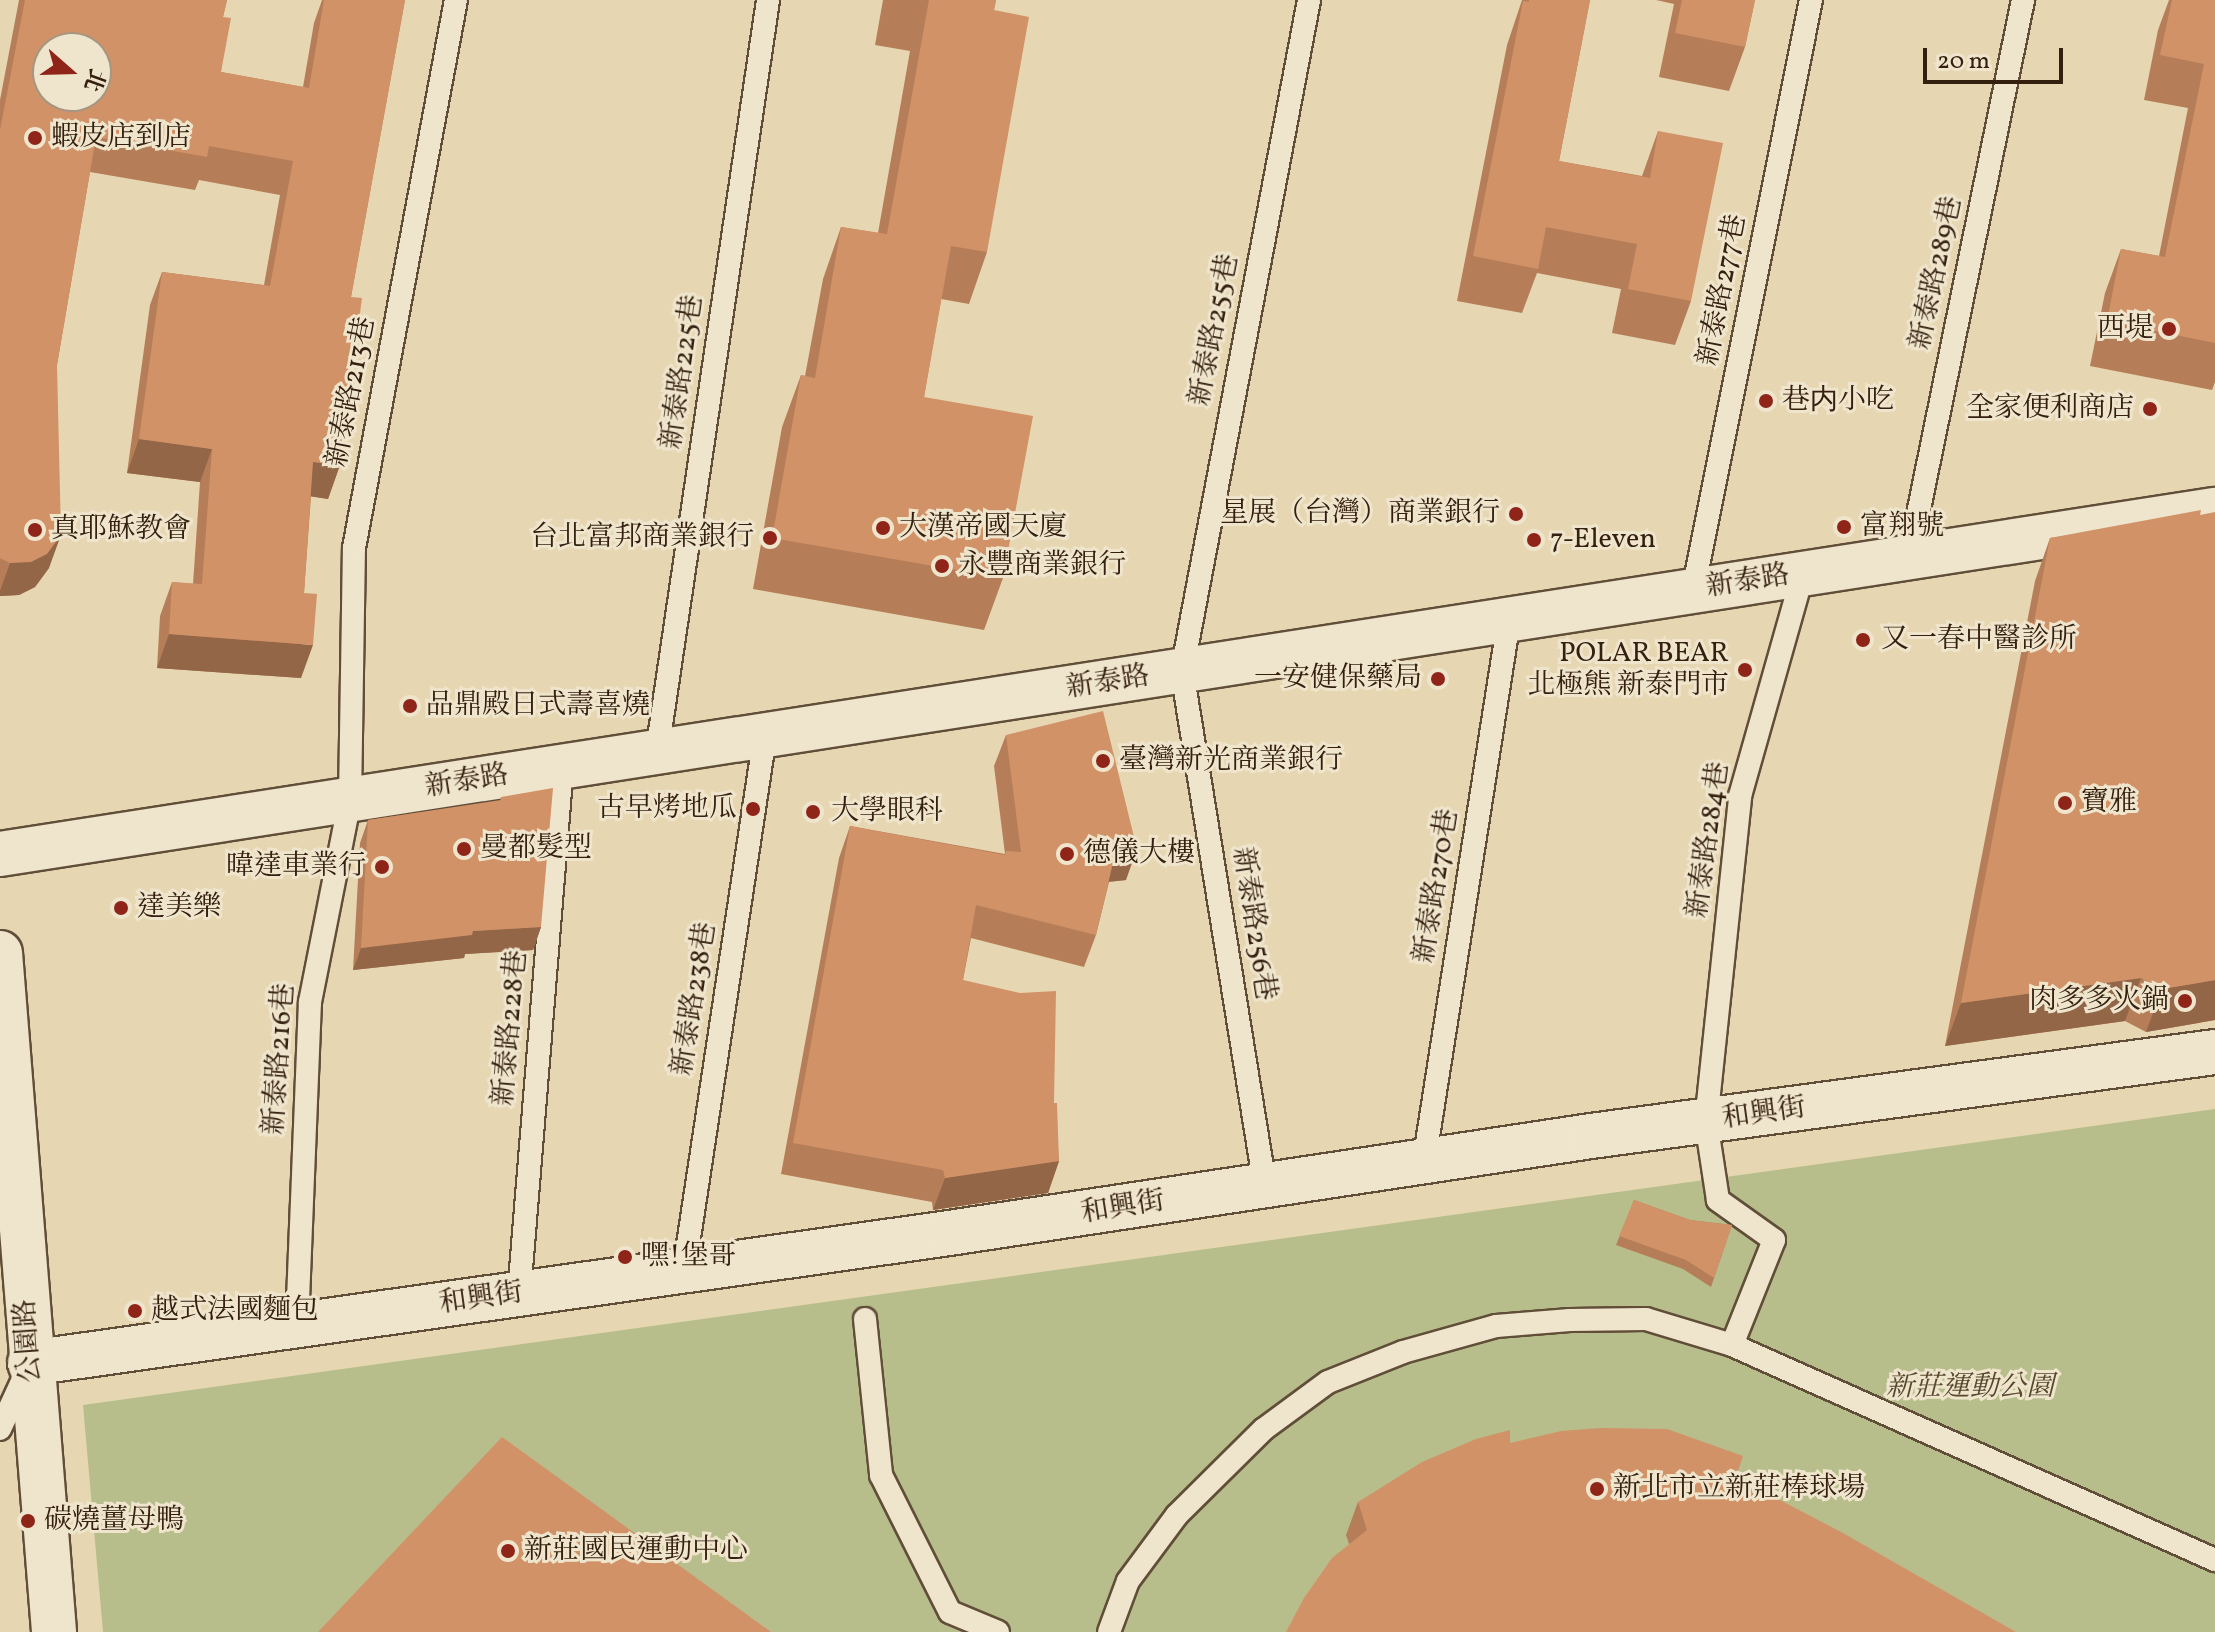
<!DOCTYPE html>
<meta charset="utf-8">
<style>
body{margin:0}
#map{position:relative;width:2215px;height:1632px;overflow:hidden;background:#e6d7b2;font-family:Vollkorn,"Noto Serif TC",serif}
div>[style]{position:absolute}
.green>*{inset:0;background:#b7be8b}
.roads{filter:drop-shadow(2px 0 #614e38) drop-shadow(-2px 0 #614e38) drop-shadow(0 2px #614e38) drop-shadow(0 -2px #614e38)}
.lane>*{height:22px;margin:-11px;padding:0 11px;transform-origin:11px;border-radius:11px;background:#efe5cd}
.street>*{height:44px;margin:-22px;padding:0 22px;transform-origin:22px;border-radius:22px;background:#efe5cd}
.secondary>*{height:44px;margin:-22px;padding:0 22px;transform-origin:22px;border-radius:22px;background:#efe5cd}
.wall>*{inset:0;background:#b57e59}
.shaded-wall>*{inset:0;background:#936648}
.building>*{inset:0;background:#d29267}
.dots>*{width:22px;height:22px;translate:-50% -50%;box-sizing:border-box;border:4px solid #efe5cd;border-radius:50%}
span{translate:-50% -50%;white-space:nowrap;text-align:center;line-height:1.15;-webkit-text-stroke:6px #efe5cd;paint-order:stroke}
.poi-label{font-size:28px;color:#35200f}
.left{translate:0 -50%;text-align:left}
.right{translate:-100% -50%;text-align:right}
.street-label{font-size:28px;color:#35200f}
.park-label{font-size:28px;color:#56482e;font-style:italic}
.north{position:absolute;left:32px;top:32px;width:80px;height:80px;box-sizing:border-box;background:#efe5cd;border:2px solid #a59681;border-radius:50%;rotate:110deg;font-size:22px;font-weight:700;line-height:32px;text-align:center;color:#35200f}
.north::after{content:'';display:block;margin:auto;width:28px;height:36px;background:#8f2418;clip-path:polygon(50% 0,100% 100%,50% 72%,0 100%)}
.scale{position:absolute;left:1923px;top:48px;width:140px;height:36px;box-sizing:border-box;border:4px solid #35200f;border-top:0;padding-left:10px;font-size:24px;line-height:28px;white-space:nowrap;color:#35200f;-webkit-text-stroke:6px #efe5cd;paint-order:stroke}
</style>
<div id="map">
<div class="green">
<i style="clip-path:polygon(2215px 1109px,2215px 1632px,103px 1632px,83px 1405px)"></i>
</div>
<div class="roads">
<div class="lane">
<i style="left:1909px;top:558px;width:570px;rotate:-78.45deg"></i>
<i style="left:1693px;top:591px;width:603px;rotate:-78.71deg"></i>
<i style="left:657px;top:752px;width:760px;rotate:-81.6deg"></i>
<i style="left:1424px;top:1162px;width:549px;rotate:-81.09deg"></i>
<i style="left:1265px;top:1186px;width:522px;rotate:-99.16deg"></i>
<i style="left:1182px;top:671px;width:683px;rotate:-79.28deg"></i>
<i style="left:684px;top:1271px;width:541px;rotate:-81.39deg"></i>
<i style="left:519px;top:1294px;width:529px;rotate:-85.34deg"></i>
<i style="left:865px;top:1319px;width:157px;rotate:84.1deg"></i>
<i style="left:881px;top:1475px;width:153px;rotate:63.3deg"></i>
<i style="left:950px;top:1612px;width:52px;rotate:22.6deg"></i>
<i style="left:297px;top:1325px;width:323px;rotate:-87.7deg"></i>
<i style="left:310px;top:1002px;width:206px;rotate:-78.8deg"></i>
<i style="left:350px;top:800px;width:252px;rotate:-89.1deg"></i>
<i style="left:354px;top:548px;width:557px;rotate:-79.46deg"></i>
<i style="left:1732px;top:1345px;width:113px;rotate:-68.2deg"></i>
<i style="left:1774px;top:1240px;width:69px;rotate:-144.5deg"></i>
<i style="left:1718px;top:1200px;width:79px;rotate:-98.7deg"></i>
<i style="left:1706px;top:1122px;width:328px;rotate:-84deg"></i>
<i style="left:1740px;top:796px;width:231px;rotate:-74.2deg"></i>
<i style="left:0;top:1429px;width:60px;rotate:-65.2deg"></i>
<i style="left:1109px;top:1632px;width:54px;rotate:-69.6deg"></i>
<i style="left:1128px;top:1581px;width:82px;rotate:-53.4deg"></i>
<i style="left:1177px;top:1515px;width:122px;rotate:-44.7deg"></i>
<i style="left:1264px;top:1429px;width:79px;rotate:-36.3deg"></i>
<i style="left:1328px;top:1382px;width:81px;rotate:-21.8deg"></i>
<i style="left:1403px;top:1352px;width:97px;rotate:-15.6deg"></i>
<i style="left:1496px;top:1326px;width:74px;rotate:-4.6deg"></i>
<i style="left:1570px;top:1320px;width:76px;rotate:-0.8deg"></i>
<i style="left:1646px;top:1319px;width:90px;rotate:16.8deg"></i>
<i style="left:1732px;top:1345px;width:529px;rotate:24deg"></i>
</div>
<div class="street">
<i style="left:0;top:953px;width:681px;rotate:85.45deg"></i>
<i style="left:30px;top:1363px;width:928px;rotate:-8.05deg"></i>
<i style="left:949px;top:1233px;width:649px;rotate:-8.59deg"></i>
<i style="left:1591px;top:1136px;width:630px;rotate:-7.67deg"></i>
</div>
<div class="secondary">
<i style="left:0;top:854px;width:2242px;rotate:-8.83deg"></i>
</div>
</div>
<div class="wall">
<i style="clip-path:polygon(19px 0,227px 0,223px 17px,221px 72px,303px 87px,314px 23px,322px 0,405px 0,351px 297px,340px 465px,328px 499px,311px 496px,304px 593px,301px 678px,157px 668px,160px 616px,172px 582px,193px 584px,200px 482px,127px 473px,150px 305px,162px 272px,264px 285px,280px 195px,199px 180px,195px 190px,90px 172px,57px 365px,49px 568px,35px 587px,19px 595px,0 596px,0 100px)"></i>
<i style="clip-path:polygon(883px 0,996px 0,994px 10px,987px 252px,969px 304px,941px 299px,924px 397px,1003px 578px,984px 630px,753px 589px,782px 427px,801px 375px,805px 376px,823px 279px,841px 227px,878px 233px,910px 51px,875px 45px)"></i>
<i style="clip-path:polygon(1522px 0,1590px 0,1559px 161px,1642px 176px,1658px 131px,1691px 301px,1675px 345px,1612px 333px,1621px 289px,1537px 273px,1522px 313px,1457px 301px,1507px 45px)"></i>
<i style="clip-path:polygon(1656px 0,1755px 0,1745px 47px,1729px 91px,1659px 77px,1674px 4px)"></i>
<i style="clip-path:polygon(2169px 0,2215px 0,2215px 382px,2212px 390px,2090px 366px,2105px 293px,2121px 249px,2159px 256px,2188px 108px,2144px 100px,2158px 30px)"></i>
<i style="clip-path:polygon(2200px 515px,2215px 1020px,2146px 1032px,2125px 1021px,1945px 1046px,2035px 581px,2050px 538px)"></i>
<i style="clip-path:polygon(1006px 735px,1126px 880px,1109px 882px,1096px 935px,1084px 967px,971px 938px,963px 980px,1054px 1103px,1059px 1161px,1048px 1193px,933px 1210px,932px 1202px,781px 1174px,839px 858px,850px 826px,1005px 854px,994px 766px)"></i>
<i style="clip-path:polygon(501px 797px,541px 927px,533px 950px,465px 954px,464px 958px,353px 970px,360px 843px,368px 820px,500px 801px)"></i>
<i style="clip-path:polygon(1634px 1200px,1690px 1220px,1732px 1225px,1711px 1287px,1683px 1269px,1616px 1245px)"></i>
<i style="clip-path:polygon(1510px 1443px,1736px 1477px,1349px 1544px,1346px 1535px,1358px 1502px)"></i>
</div>
<div class="shaded-wall">
<i style="clip-path:polygon(139px 439px,212px 449px,200px 482px,127px 473px)"></i>
<i style="clip-path:polygon(313px 462px,340px 465px,328px 499px,301px 495px)"></i>
<i style="clip-path:polygon(61px 535px,49px 568px,35px 587px,19px 595px,0 596px,0 591px,10px 563px)"></i>
<i style="clip-path:polygon(169px 634px,313px 645px,301px 678px,157px 668px)"></i>
<i style="clip-path:polygon(1137px 849px,1126px 880px,1105px 882px,1116px 850px)"></i>
<i style="clip-path:polygon(541px 927px,533px 950px,465px 954px,464px 958px,353px 970px,361px 948px,473px 931px)"></i>
<i style="clip-path:polygon(2141px 978px,2125px 1021px,1945px 1046px,1961px 1003px)"></i>
<i style="clip-path:polygon(2215px 980px,2215px 1020px,2146px 1032px,2162px 989px)"></i>
<i style="clip-path:polygon(1059px 1161px,1048px 1193px,933px 1210px,945px 1178px)"></i>
</div>
<div class="building">
<i style="clip-path:polygon(evenodd,25px 0,227px 0,223px 17px,231px 18px,221px 72px,309px 88px,324px 0,405px 0,351px 297px,362px 298px,340px 465px,313px 462px,304px 593px,317px 594px,313px 645px,169px 634px,172px 582px,202px 584px,212px 449px,139px 439px,162px 272px,270px 286px,293px 161px,209px 146px,207px 157px,96px 137px,57px 365px,61px 535px,47px 554px,31px 562px,10px 563px,0 558px,0 130px,25px 0,48px 48px,96px 48px,96px 96px,48px 96px,48px 48px)"></i>
<i style="clip-path:polygon(929px 0,996px 0,994px 10px,1029px 17px,987px 252px,951px 246px,924px 397px,1033px 416px,1003px 578px,772px 538px,801px 375px,815px 378px,841px 227px,887px 234px)"></i>
<i style="clip-path:polygon(1529px 0,1590px 0,1559px 161px,1650px 178px,1658px 131px,1723px 143px,1691px 301px,1628px 289px,1637px 244px,1546px 227px,1538px 269px,1473px 256px,1523px 1px,1529px 2px)"></i>
<i style="clip-path:polygon(1682px 0,1755px 0,1745px 47px,1675px 33px)"></i>
<i style="clip-path:polygon(2172px 0,2215px 0,2215px 343px,2107px 321px,2121px 249px,2165px 257px,2204px 64px,2160px 55px)"></i>
<i style="clip-path:polygon(2201px 510px,2200px 515px,2215px 512px,2215px 980px,2162px 989px,2141px 978px,1961px 1003px,2050px 538px)"></i>
<i style="clip-path:polygon(1103px 711px,1137px 849px,1116px 850px,1096px 935px,976px 905px,963px 980px,1020px 993px,1056px 991px,1054px 1103px,1057px 1103px,1059px 1161px,945px 1178px,943px 1170px,793px 1143px,850px 826px,1005px 855px,1006px 851px,1021px 852px,1006px 735px)"></i>
<i style="clip-path:polygon(553px 788px,541px 927px,473px 931px,472px 935px,361px 948px,368px 820px,501px 800px,501px 797px)"></i>
<i style="clip-path:polygon(1634px 1200px,1690px 1220px,1732px 1225px,1714px 1278px,1686px 1260px,1619px 1236px)"></i>
<i style="clip-path:polygon(1601px 1428px,1667px 1429px,1743px 1456px,1736px 1477px,1843px 1533px,2016px 1632px,1286px 1632px,1304px 1598px,1332px 1558px,1367px 1530px,1358px 1502px,1422px 1462px,1476px 1439px,1510px 1430px,1510px 1443px,1561px 1431px)"></i>
<i style="clip-path:polygon(502px 1437px,771px 1632px,318px 1632px)"></i>
</div>
<div class="dots">
<i style="left:35px;top:138px;background:#8f2418"></i>
<i style="left:2169px;top:329px;background:#8f2418"></i>
<i style="left:1766px;top:401px;background:#8f2418"></i>
<i style="left:2150px;top:409px;background:#8f2418"></i>
<i style="left:1516px;top:514px;background:#8f2418"></i>
<i style="left:1844px;top:527px;background:#8f2418"></i>
<i style="left:883px;top:528px;background:#8f2418"></i>
<i style="left:35px;top:530px;background:#8f2418"></i>
<i style="left:770px;top:538px;background:#8f2418"></i>
<i style="left:1534px;top:540px;background:#8f2418"></i>
<i style="left:942px;top:566px;background:#8f2418"></i>
<i style="left:1863px;top:640px;background:#8f2418"></i>
<i style="left:1745px;top:670px;background:#8f2418"></i>
<i style="left:1438px;top:679px;background:#8f2418"></i>
<i style="left:410px;top:706px;background:#8f2418"></i>
<i style="left:1103px;top:761px;background:#8f2418"></i>
<i style="left:2065px;top:803px;background:#8f2418"></i>
<i style="left:753px;top:809px;background:#8f2418"></i>
<i style="left:813px;top:812px;background:#8f2418"></i>
<i style="left:464px;top:849px;background:#8f2418"></i>
<i style="left:1067px;top:854px;background:#8f2418"></i>
<i style="left:382px;top:867px;background:#8f2418"></i>
<i style="left:121px;top:908px;background:#8f2418"></i>
<i style="left:2185px;top:1001px;background:#8f2418"></i>
<i style="left:625px;top:1257px;background:#8f2418"></i>
<i style="left:135px;top:1311px;background:#8f2418"></i>
<i style="left:1597px;top:1489px;background:#8f2418"></i>
<i style="left:28px;top:1521px;background:#8f2418"></i>
<i style="left:508px;top:1551px;background:#8f2418"></i>
</div>
<div class="poi-label">
<span class="left" style="left:51px;top:138px">蝦皮店到店</span>
<span class="right" style="left:2153px;top:329px">西堤</span>
<span class="left" style="left:1782px;top:401px">巷内小吃</span>
<span class="right" style="left:2134px;top:409px">全家便利商店</span>
<span class="right" style="left:1500px;top:514px">星展（台灣）商業銀行</span>
<span class="left" style="left:1860px;top:527px">富翔號</span>
<span class="left" style="left:899px;top:528px">大漢帝國天廈</span>
<span class="left" style="left:51px;top:530px">真耶穌教會</span>
<span class="right" style="left:754px;top:538px">台北富邦商業銀行</span>
<span class="left" style="left:1550px;top:540px">7-Eleven</span>
<span class="left" style="left:958px;top:566px">永豐商業銀行</span>
<span class="left" style="left:1881px;top:640px">又一春中醫診所</span>
<span class="right" style="left:1729px;top:670px">POLAR BEAR<br>北極熊 新泰門市</span>
<span class="right" style="left:1422px;top:679px">一安健保藥局</span>
<span class="left" style="left:426px;top:706px">品鼎殿日式壽喜燒</span>
<span class="left" style="left:1119px;top:761px">臺灣新光商業銀行</span>
<span class="left" style="left:2081px;top:803px">寶雅</span>
<span class="right" style="left:737px;top:809px">古早烤地瓜</span>
<span class="left" style="left:831px;top:812px">大學眼科</span>
<span class="left" style="left:480px;top:849px">曼都髮型</span>
<span class="left" style="left:1083px;top:854px">德儀大樓</span>
<span class="right" style="left:366px;top:867px">暐達車業行</span>
<span class="left" style="left:137px;top:908px">達美樂</span>
<span class="right" style="left:2169px;top:1001px">肉多多火鍋</span>
<span class="left" style="left:641px;top:1257px">嘿!堡哥</span>
<span class="left" style="left:151px;top:1311px">越式法國麵包</span>
<span class="left" style="left:1613px;top:1489px">新北市立新莊棒球場</span>
<span class="left" style="left:44px;top:1521px">碳燒薑母鴨</span>
<span class="left" style="left:524px;top:1551px">新莊國民運動中心</span>
</div>
<div class="street-label">
<span style="left:1937px;top:273px;rotate:-78deg">新泰路289巷</span>
<span style="left:1723px;top:290px;rotate:-79deg">新泰路277巷</span>
<span style="left:1215px;top:330px;rotate:-79deg">新泰路255巷</span>
<span style="left:683px;top:372px;rotate:-82deg">新泰路225巷</span>
<span style="left:352px;top:392px;rotate:-79deg">新泰路213巷</span>
<span style="left:1748px;top:582px;rotate:-9deg">新泰路</span>
<span style="left:1108px;top:683px;rotate:-9deg">新泰路</span>
<span style="left:467px;top:782px;rotate:-9deg">新泰路</span>
<span style="left:1709px;top:840px;rotate:-82deg">新泰路284巷</span>
<span style="left:1437px;top:886px;rotate:-81deg">新泰路270巷</span>
<span style="left:1253px;top:924px;rotate:81deg">新泰路256巷</span>
<span style="left:695px;top:999px;rotate:-81deg">新泰路238巷</span>
<span style="left:511px;top:1028px;rotate:-85deg">新泰路228巷</span>
<span style="left:280px;top:1059px;rotate:-86deg">新泰路216巷</span>
<span style="left:1764px;top:1114px;rotate:-8deg">和興街</span>
<span style="left:1123px;top:1208px;rotate:-9deg">和興街</span>
<span style="left:481px;top:1299px;rotate:-8deg">和興街</span>
<span style="left:29px;top:1341px;rotate:-94deg">公園路</span>
</div>
<div class="park-label">
<span style="left:1970px;top:1388px">新莊運動公園</span>
</div>
<div class="north">北</div>
<div class="scale">20 m</div>
</div>
